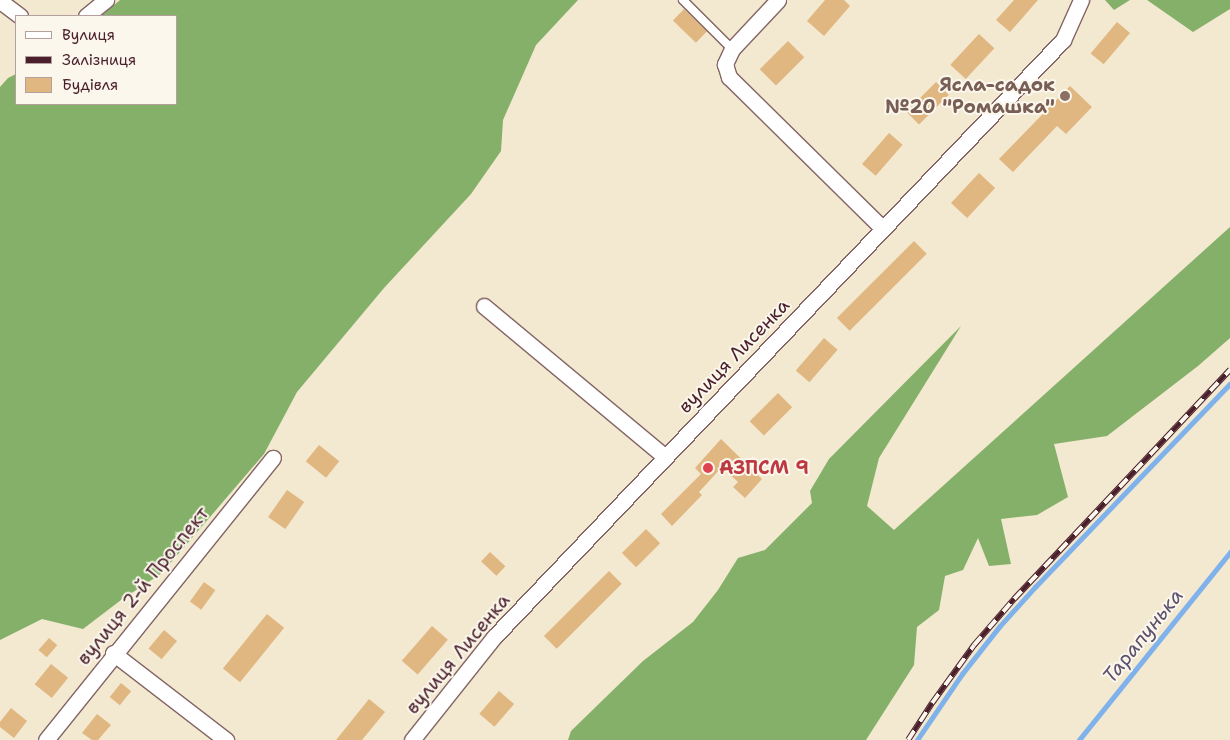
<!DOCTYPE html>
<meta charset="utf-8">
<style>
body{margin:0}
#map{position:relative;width:1230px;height:740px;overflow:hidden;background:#f3e8d0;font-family:"Shantell Sans",sans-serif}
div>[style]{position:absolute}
.forest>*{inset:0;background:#84b069}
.stream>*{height:4.5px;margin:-2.25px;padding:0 2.25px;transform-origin:2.25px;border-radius:2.25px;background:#7fb1eb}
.building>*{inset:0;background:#e0b780;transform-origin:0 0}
.roads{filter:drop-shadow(1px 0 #856565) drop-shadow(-1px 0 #856565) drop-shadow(0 1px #856565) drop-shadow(0 -1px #856565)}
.lane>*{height:8px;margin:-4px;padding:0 4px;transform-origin:4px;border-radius:4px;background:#fff}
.street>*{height:15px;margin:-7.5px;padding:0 7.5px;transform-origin:7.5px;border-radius:7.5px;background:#fff}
.rail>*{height:5.5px;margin-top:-2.75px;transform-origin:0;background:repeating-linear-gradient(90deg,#fbf7ec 0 11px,#4a1f2b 0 22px);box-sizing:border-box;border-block:1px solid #4a1f2b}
.dots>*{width:14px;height:14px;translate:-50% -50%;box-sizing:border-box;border:2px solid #fbf7ec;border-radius:50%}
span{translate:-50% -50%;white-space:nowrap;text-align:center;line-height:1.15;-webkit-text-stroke:4px #fbf7ec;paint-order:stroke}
.education-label{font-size:19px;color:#785e54;font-weight:700}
.right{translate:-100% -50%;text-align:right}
.street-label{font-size:19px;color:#4a1f2b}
.health-label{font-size:19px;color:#be3a42;font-weight:700}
.left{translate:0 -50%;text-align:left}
.water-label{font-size:20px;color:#5d526e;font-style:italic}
.legend{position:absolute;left:15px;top:15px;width:162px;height:90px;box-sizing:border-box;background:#fbf7ec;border:1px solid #b4a19f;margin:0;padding:6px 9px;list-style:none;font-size:15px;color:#4a1f2b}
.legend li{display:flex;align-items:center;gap:10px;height:25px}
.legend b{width:25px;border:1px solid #b4a19f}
</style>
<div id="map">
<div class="forest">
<i style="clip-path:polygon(120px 0,578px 0,536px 45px,503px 120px,501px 151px,471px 194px,384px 288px,297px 392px,264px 454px,162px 573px,121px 600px,83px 629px,42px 619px,0 640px,0 87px,8px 78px,16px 74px,16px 104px,176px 104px,176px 16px,101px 16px)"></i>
<i style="clip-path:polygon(1105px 0,1130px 0,1114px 10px)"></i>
<i style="clip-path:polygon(1147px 0,1230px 0,1230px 9px,1193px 32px)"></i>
<i style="clip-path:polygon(1230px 227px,1230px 338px,1198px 366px,1107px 436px,1054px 444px,1068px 497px,1037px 515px,1001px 519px,1011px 564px,989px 566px,978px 538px,963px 570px,945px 576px,939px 610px,917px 627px,914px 665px,866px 740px,568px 740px,571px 731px,643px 661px,693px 622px,718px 590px,738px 558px,765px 550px,812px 503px,810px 491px,829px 459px,961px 326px,879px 458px,867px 506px,894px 530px)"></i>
</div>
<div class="stream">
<i style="left:917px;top:740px;width:80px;rotate:-55.7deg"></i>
<i style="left:962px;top:674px;width:60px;rotate:-51.8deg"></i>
<i style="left:999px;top:627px;width:54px;rotate:-48deg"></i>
<i style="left:1035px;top:587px;width:281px;rotate:-46.2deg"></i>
<i style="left:1079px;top:740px;width:241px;rotate:-51.2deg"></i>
</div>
<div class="building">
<i style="clip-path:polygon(825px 0,844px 0,850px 6px,824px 36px,807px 21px)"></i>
<i style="clip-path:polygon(1014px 0,1038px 0,1010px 32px,996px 20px)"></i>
<i style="left:684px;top:9px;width:32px;height:16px;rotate:44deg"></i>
<i style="left:1117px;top:22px;width:17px;height:41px;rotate:40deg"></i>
<i style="left:979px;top:34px;width:21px;height:42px;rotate:43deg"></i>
<i style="left:788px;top:41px;width:23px;height:40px;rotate:45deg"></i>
<i style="left:936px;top:82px;width:18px;height:42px;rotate:45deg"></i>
<i style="clip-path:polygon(1070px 86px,1092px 107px,1066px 134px,1057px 126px,1013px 172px,999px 159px)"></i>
<i style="left:889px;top:133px;width:18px;height:41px;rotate:41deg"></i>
<i style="left:979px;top:173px;width:22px;height:41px;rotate:43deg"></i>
<i style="left:914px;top:241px;width:18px;height:109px;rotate:45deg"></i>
<i style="left:824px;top:338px;width:18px;height:43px;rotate:41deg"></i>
<i style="left:778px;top:393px;width:20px;height:40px;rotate:45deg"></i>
<i style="clip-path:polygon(721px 439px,762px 479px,745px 498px,733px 487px,738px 482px,722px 467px,699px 492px,702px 495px,672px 526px,661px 514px,701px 474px,695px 468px)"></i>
<i style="left:319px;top:445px;width:26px;height:21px;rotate:39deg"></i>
<i style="left:287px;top:490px;width:21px;height:33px;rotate:35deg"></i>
<i style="left:646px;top:529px;width:20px;height:34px;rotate:45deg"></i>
<i style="left:490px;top:552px;width:21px;height:13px;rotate:43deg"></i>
<i style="left:609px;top:571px;width:18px;height:92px;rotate:45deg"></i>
<i style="left:204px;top:582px;width:14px;height:24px;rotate:36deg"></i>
<i style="left:267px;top:614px;width:22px;height:70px;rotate:39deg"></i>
<i style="left:432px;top:626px;width:21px;height:46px;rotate:41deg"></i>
<i style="left:164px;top:630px;width:17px;height:24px;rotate:40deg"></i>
<i style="left:49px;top:638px;width:11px;height:16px;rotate:41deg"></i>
<i style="left:51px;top:664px;width:22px;height:26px;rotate:39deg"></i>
<i style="left:121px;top:683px;width:13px;height:18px;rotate:39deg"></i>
<i style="left:499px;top:691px;width:20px;height:30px;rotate:41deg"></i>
<i style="clip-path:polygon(369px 699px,385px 712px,362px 740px,336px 740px)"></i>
<i style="clip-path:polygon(11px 708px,27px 721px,14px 738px,0 727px,0 722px)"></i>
<i style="clip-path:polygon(97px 714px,111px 725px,98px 740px,92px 740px,82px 733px)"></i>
</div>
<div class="roads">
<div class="lane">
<i style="left:683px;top:0;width:69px;rotate:45deg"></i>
</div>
<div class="street">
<i style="left:778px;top:0;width:67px;rotate:133.2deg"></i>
<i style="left:732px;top:49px;width:17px;rotate:115deg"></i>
<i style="left:725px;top:64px;width:14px;rotate:73deg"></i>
<i style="left:729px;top:77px;width:216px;rotate:44.6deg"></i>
<i style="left:0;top:1px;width:25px;rotate:37deg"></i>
<i style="left:86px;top:16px;width:26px;rotate:-39deg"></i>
<i style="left:484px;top:306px;width:236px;rotate:39.8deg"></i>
<i style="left:113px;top:653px;width:143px;rotate:37.6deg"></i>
<i style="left:46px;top:740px;width:362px;rotate:-51.2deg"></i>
<i style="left:412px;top:740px;width:132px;rotate:-51.5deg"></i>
<i style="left:494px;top:637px;width:825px;rotate:-46.38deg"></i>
<i style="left:1063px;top:40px;width:44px;rotate:-65.8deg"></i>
</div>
</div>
<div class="rail">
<i style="left:908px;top:740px;width:44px;rotate:-57deg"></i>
<i style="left:932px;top:703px;width:72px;rotate:-54.1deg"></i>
<i style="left:974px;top:645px;width:61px;rotate:-49deg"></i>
<i style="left:1014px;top:599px;width:315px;rotate:-46.7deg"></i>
</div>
<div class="dots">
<i style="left:1065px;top:96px;background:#8d6e63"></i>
<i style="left:708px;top:468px;background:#e0444e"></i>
</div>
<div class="education-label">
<span class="right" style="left:1055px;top:96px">Ясла-садок<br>№20 "Ромашка"</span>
</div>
<div class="street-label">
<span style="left:734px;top:356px;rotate:-46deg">вулиця Лисенка</span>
<span style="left:143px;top:586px;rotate:-51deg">вулиця 2-й Проспект</span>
<span style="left:458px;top:654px;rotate:-50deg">вулиця Лисенка</span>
</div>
<div class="health-label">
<span class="left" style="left:719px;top:468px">АЗПСМ 9</span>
</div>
<div class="water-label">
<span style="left:1143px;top:636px;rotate:-51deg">Тарапунька</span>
</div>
<ul class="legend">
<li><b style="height:6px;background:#fff"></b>Вулиця</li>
<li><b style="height:6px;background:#4a1f2b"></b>Залізниця</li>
<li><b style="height:14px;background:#e0b780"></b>Будівля</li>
</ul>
</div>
